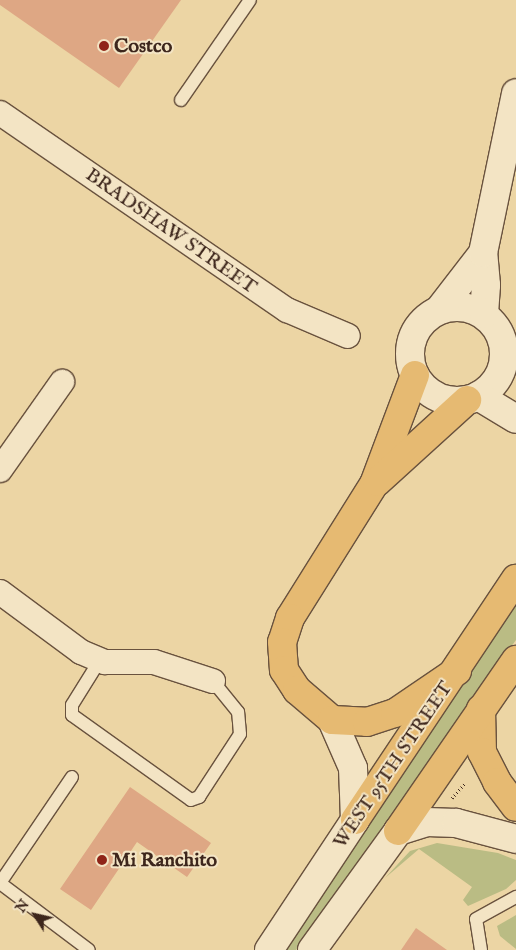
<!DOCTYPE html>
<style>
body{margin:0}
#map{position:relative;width:516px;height:950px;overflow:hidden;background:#ecd5a4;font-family:"IM FELL English",serif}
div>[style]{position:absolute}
.green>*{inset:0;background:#babc84}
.building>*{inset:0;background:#dea784}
.path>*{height:3px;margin-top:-1.5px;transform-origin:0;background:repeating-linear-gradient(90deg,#3d261c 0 1px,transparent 0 3.5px)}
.roads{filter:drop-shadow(1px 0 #69523e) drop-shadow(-1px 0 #69523e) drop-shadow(0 1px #69523e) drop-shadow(0 -1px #69523e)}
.service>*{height:12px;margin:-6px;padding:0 6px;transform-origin:6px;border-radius:6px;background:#f3e4c4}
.minor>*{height:24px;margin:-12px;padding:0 12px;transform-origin:12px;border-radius:12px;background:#f3e4c4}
.tertiary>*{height:28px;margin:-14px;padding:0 14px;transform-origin:14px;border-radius:14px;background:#f3e4c4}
.tertiary>.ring{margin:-14px;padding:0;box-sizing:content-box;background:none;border:28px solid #f3e4c4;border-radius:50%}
.secondary>*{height:28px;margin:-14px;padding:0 14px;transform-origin:14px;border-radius:14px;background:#f3e4c4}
.primary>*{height:28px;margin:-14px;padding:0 14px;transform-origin:14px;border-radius:14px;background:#e6ba72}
.dots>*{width:14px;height:14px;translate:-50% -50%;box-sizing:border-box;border:2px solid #f3e4c4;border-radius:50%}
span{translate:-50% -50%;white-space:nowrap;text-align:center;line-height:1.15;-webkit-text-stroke:4px #f3e4c4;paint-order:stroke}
.poi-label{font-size:20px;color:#3d261c;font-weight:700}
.left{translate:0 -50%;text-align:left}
.street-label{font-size:20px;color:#3d261c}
.north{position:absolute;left:10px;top:890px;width:50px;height:50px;-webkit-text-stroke:4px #f3e4c4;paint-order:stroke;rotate:305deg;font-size:14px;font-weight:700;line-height:20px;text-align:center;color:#3d261c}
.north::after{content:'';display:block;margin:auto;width:18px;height:22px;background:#3d261c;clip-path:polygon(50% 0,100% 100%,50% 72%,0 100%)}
</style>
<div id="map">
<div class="green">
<i style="clip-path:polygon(516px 603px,516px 640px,296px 950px,286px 950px,324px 883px)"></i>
<i style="clip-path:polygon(437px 843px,498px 853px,516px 860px,516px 880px,506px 889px,468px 906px,463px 900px,472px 887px,419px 849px,385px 878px,410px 851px)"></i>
<i style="clip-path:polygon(516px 915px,516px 949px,500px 936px,497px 926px)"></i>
</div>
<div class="building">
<i style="clip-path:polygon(0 0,181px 0,119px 88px,0 5px)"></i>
<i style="clip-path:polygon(130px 787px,211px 843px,187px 877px,137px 842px,91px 910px,60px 889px)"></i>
<i style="clip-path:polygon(416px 928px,447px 950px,401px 950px)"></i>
</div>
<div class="path">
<i style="left:452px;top:798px;width:20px;rotate:-49deg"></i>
</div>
<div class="roads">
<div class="service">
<i style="left:181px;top:100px;width:121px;rotate:-55.4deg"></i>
<i style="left:100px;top:660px;width:53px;rotate:121.9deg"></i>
<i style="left:72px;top:705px;width:10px;rotate:90deg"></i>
<i style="left:72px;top:715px;width:146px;rotate:35.5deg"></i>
<i style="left:191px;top:800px;width:9px;rotate:-21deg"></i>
<i style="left:199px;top:797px;width:75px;rotate:-56.9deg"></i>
<i style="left:240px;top:734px;width:22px;rotate:-95deg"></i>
<i style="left:238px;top:712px;width:40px;rotate:-129deg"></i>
<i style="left:0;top:883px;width:128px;rotate:-55.8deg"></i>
<i style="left:0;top:883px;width:111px;rotate:37deg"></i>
<i style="left:481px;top:950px;width:31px;rotate:-99deg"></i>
<i style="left:476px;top:919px;width:46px;rotate:-28.8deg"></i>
</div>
<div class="minor">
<i style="left:0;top:113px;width:348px;rotate:34.5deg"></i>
<i style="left:287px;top:310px;width:66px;rotate:23.1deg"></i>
<i style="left:0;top:470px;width:108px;rotate:-54.8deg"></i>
<i style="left:0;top:592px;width:101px;rotate:36.5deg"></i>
<i style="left:81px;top:652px;width:26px;rotate:23deg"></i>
<i style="left:105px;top:662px;width:49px"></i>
<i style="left:154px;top:662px;width:62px;rotate:17.9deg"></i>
</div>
<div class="tertiary">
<i class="ring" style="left:410px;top:307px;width:66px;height:66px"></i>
<i style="left:439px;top:310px;width:72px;rotate:-52.3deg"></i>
<i style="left:484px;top:314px;width:29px;rotate:-86deg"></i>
<i style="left:486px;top:285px;width:32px;rotate:-95deg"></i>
<i style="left:483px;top:253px;width:163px;rotate:-78.3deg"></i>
<i style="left:478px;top:396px;width:44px;rotate:31.2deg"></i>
</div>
<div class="secondary">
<i style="left:269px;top:950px;width:156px;rotate:-56.5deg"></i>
<i style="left:355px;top:820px;width:52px;rotate:-92.2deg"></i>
<i style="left:353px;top:768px;width:52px;rotate:-113.6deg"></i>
<i style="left:312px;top:950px;width:147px;rotate:-54.1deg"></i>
<i style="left:398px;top:831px;width:30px;rotate:-17deg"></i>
<i style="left:427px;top:822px;width:29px;rotate:2deg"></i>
<i style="left:456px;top:823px;width:62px;rotate:14.9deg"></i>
</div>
<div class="primary">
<i style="left:415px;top:375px;width:116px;rotate:110.6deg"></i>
<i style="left:374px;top:484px;width:158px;rotate:122.1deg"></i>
<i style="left:290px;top:618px;width:25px;rotate:108deg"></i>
<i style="left:282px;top:642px;width:28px;rotate:86deg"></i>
<i style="left:284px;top:670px;width:24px;rotate:57deg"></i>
<i style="left:297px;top:690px;width:46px;rotate:40.6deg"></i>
<i style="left:332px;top:720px;width:35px;rotate:3deg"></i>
<i style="left:367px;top:722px;width:29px;rotate:-18deg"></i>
<i style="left:395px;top:713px;width:75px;rotate:-34.1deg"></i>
<i style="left:377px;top:482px;width:122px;rotate:-42.3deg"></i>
<i style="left:481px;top:709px;width:43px;rotate:88.7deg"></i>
<i style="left:482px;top:752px;width:34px;rotate:63deg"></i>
<i style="left:497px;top:782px;width:31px;rotate:53deg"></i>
<i style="left:355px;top:820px;width:290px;rotate:-56.3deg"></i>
<i style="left:398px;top:831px;width:208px;rotate:-55.4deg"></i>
</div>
</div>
<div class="dots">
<i style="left:104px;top:46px;background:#8f2418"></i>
<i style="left:102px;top:860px;background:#8f2418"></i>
</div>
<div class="poi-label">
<span class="left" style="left:114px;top:46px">Costco</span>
<span class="left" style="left:112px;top:860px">Mi Ranchito</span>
</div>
<div class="street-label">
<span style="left:171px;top:231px;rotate:35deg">BRADSHAW STREET</span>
<span style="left:393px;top:765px;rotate:-56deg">WEST 95TH STREET</span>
</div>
<div class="north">N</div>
</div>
